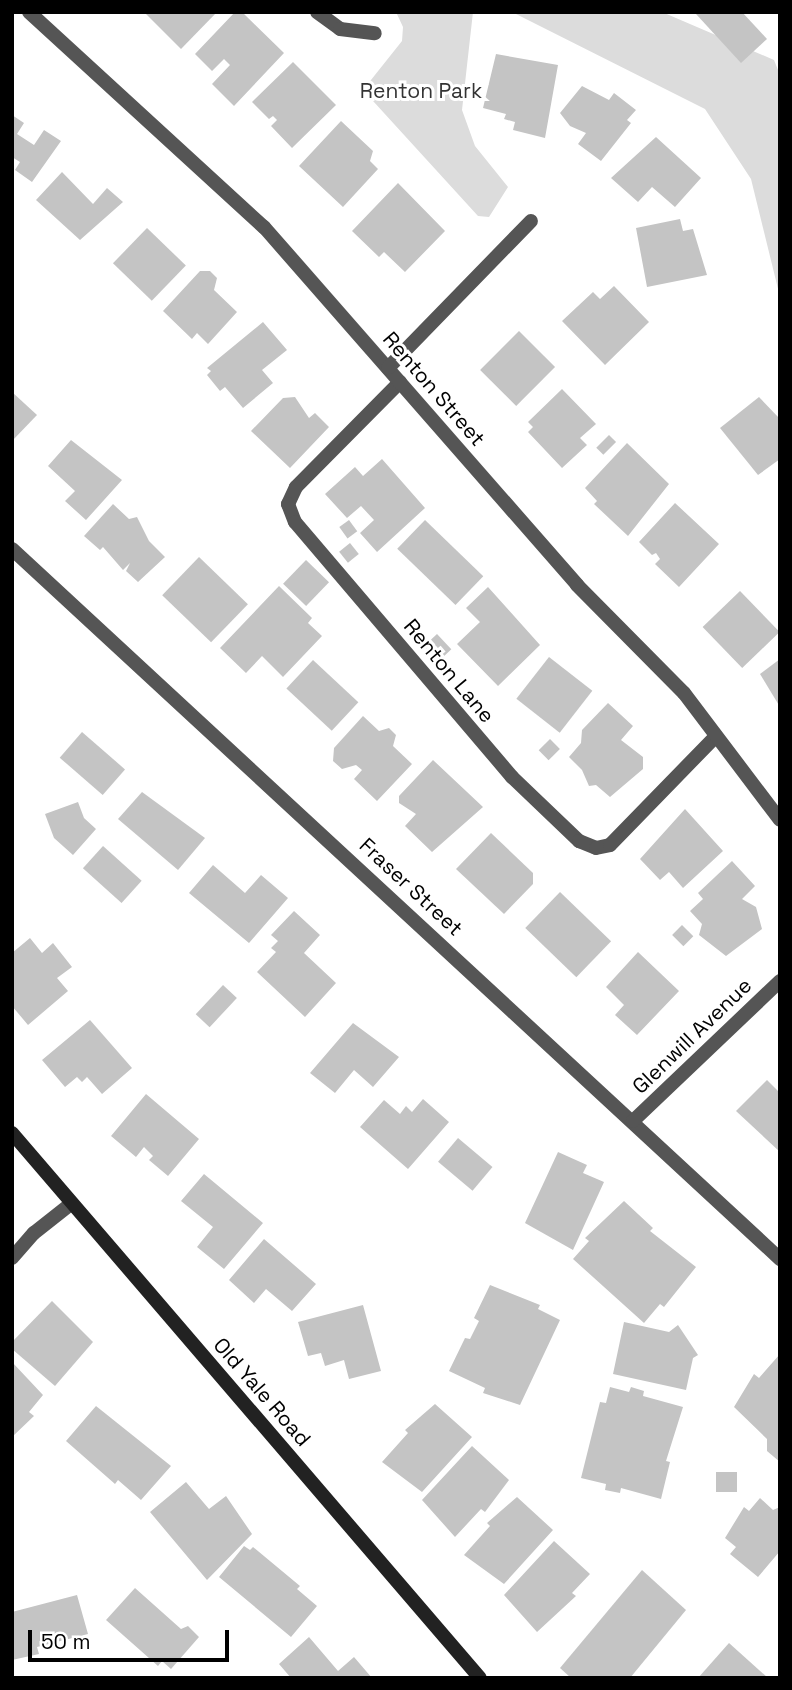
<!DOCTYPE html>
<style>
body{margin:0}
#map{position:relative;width:792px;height:1690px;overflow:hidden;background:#fff;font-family:"Space Grotesk",sans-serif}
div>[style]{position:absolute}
.green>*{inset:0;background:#dcdcdc}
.building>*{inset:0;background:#c4c4c4;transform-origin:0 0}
.service>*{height:14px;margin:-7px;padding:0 7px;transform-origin:7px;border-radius:7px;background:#555}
.minor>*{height:14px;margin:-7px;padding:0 7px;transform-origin:7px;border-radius:7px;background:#555}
.secondary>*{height:14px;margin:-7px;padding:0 7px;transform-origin:7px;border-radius:7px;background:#222}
span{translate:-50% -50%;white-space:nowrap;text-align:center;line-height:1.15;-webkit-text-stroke:6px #fff;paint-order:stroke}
.park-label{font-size:21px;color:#333}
.street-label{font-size:21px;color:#000}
.frame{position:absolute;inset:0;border:14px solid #000;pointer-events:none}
.scale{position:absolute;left:28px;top:1630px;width:201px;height:32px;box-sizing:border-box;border:4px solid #000;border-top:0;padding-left:9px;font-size:21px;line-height:24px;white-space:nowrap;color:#000;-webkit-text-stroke:5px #fff;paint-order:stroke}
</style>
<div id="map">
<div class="green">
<i style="clip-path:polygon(396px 12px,473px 12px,462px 110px,475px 146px,508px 187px,489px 217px,478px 216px,363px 90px,402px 41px,403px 27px)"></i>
<i style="clip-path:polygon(512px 12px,662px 12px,774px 60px,780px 75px,780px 297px,751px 179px,705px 109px)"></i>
</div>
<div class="building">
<i style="clip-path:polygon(144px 12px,217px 12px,181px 49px)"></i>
<i style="clip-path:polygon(235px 12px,242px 12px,284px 53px,234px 106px,212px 84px,230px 65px,224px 59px,212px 71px,195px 54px)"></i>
<i style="clip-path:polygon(742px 12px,767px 39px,741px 63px,696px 14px)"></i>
<i style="clip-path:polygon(496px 54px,558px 65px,545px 138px,513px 130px,515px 122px,504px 119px,506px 114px,483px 108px)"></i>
<i style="clip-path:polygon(293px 62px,336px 105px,292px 148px,271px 126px,277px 120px,273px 116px,269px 119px,252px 102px)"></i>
<i style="clip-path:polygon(582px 86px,609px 100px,614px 93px,636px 110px,627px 120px,631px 123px,601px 161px,578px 144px,586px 133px,570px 126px,560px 113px)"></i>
<i style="clip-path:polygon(12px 115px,24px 123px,17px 134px,34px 145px,44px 130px,61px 141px,32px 182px,15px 170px,20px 162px,12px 157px)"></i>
<i style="clip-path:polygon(341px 121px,373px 151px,370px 161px,378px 169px,343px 207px,299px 166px)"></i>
<i style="clip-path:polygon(656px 137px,701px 178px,675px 207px,652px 187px,638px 202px,611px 178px)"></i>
<i style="clip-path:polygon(62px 172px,93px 204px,107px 188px,123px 202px,80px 240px,36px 200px)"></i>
<i style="clip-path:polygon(398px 183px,445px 231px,405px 272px,384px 252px,379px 257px,352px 231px)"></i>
<i style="clip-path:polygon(680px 219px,683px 231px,693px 229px,707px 275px,647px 287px,636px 228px)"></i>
<i style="left:147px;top:228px;width:54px;height:49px;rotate:44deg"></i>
<i style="clip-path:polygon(200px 271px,210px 271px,217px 278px,214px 290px,237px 312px,208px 344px,197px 333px,192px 339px,163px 311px)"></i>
<i style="clip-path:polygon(614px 286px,649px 322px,605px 365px,562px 321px,593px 292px,600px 299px)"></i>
<i style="clip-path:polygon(263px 322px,287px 350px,262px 370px,273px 383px,243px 408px,225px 387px,220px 391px,207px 375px,211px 371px,207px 368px)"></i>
<i style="left:519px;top:331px;width:51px;height:55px;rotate:45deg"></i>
<i style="clip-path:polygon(562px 389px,596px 424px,580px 438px,587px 445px,562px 468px,528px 432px,533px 427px,528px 422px)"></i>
<i style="clip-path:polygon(12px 392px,37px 415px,12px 441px)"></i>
<i style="clip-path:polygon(295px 397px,309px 418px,315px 413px,329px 427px,290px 468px,251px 431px,283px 398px)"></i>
<i style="clip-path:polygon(759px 397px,780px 419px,780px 459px,758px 475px,720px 428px)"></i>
<i style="left:609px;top:435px;width:10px;height:18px;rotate:45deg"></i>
<i style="clip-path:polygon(71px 440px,122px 480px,86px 520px,65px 501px,75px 491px,48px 466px)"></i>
<i style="clip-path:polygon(627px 443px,669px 484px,628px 536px,594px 504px,597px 501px,585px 488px)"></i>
<i style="clip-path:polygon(382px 459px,425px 508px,377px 552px,360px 533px,374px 520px,361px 506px,347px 518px,325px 494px,355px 467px,363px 476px)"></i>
<i style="clip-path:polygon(675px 503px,719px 544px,679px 587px,655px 564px,660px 559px,656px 553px,652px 555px,639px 542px)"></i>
<i style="clip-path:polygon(113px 504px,129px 519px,137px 517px,149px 541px,165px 557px,138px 582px,126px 571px,130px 563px,123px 570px,103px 547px,100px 550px,84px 536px)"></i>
<i style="left:349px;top:520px;width:14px;height:12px;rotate:54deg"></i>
<i style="left:425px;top:520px;width:81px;height:40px;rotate:44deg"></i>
<i style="left:350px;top:543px;width:14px;height:14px;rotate:51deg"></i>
<i style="left:199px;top:557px;width:68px;height:53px;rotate:44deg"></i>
<i style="left:306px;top:560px;width:32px;height:33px;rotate:44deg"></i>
<i style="clip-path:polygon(279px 586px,312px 618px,308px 623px,322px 636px,283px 677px,262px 656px,246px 673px,220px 648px)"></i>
<i style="clip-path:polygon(488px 587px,540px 645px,498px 686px,457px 644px,480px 622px,466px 608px)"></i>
<i style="left:740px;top:591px;width:57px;height:52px;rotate:46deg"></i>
<i style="left:437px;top:634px;width:21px;height:18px;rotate:47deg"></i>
<i style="left:549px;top:657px;width:55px;height:53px;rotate:38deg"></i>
<i style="clip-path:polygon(780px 659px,780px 707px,760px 674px)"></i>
<i style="left:313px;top:660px;width:62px;height:39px;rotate:43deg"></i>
<i style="clip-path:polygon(608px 703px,633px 726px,621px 740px,643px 757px,643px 769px,610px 797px,596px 785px,589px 786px,582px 770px,569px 757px,581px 743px,582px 730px)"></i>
<i style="clip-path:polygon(363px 716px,379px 731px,389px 728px,396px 735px,393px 746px,412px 764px,377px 801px,354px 779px,362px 770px,356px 765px,342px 769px,333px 761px,334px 748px)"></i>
<i style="left:82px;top:732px;width:57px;height:34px;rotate:41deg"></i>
<i style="left:550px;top:739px;width:14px;height:16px;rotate:45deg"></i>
<i style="clip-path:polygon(433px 760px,483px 807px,432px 852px,405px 826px,416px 814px,399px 803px,399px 796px)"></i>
<i style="clip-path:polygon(142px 792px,205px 838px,178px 870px,118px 819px)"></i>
<i style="clip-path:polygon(78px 802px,84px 818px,96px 829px,73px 855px,54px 838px,45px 814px)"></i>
<i style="clip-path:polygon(685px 809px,723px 851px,683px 888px,669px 872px,660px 880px,640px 859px)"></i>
<i style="clip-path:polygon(491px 833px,533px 873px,533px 884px,504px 914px,456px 869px)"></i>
<i style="left:103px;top:846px;width:52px;height:30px;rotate:42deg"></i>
<i style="clip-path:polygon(732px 861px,755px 886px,742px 899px,756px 907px,762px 929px,726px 956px,699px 935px,702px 924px,690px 911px,703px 899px,698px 893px)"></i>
<i style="clip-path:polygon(213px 865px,245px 893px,261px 875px,288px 898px,249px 943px,189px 893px)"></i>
<i style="left:560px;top:892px;width:71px;height:50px;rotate:44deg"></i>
<i style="clip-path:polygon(294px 911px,320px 935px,304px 953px,336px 983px,305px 1017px,257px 972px,276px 952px,271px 948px,278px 941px,271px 935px)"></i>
<i style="left:682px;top:925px;width:16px;height:14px;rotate:45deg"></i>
<i style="clip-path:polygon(30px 938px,42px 953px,53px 943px,72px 967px,57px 978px,68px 991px,28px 1025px,12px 1006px,12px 953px)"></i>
<i style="clip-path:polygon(638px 952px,679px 991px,637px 1035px,615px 1015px,624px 1005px,606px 987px)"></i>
<i style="left:223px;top:985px;width:19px;height:40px;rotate:43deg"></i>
<i style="clip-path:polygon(90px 1020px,132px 1068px,102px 1094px,87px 1077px,82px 1082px,77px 1077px,65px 1087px,42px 1060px)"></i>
<i style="clip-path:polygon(353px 1023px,399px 1057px,373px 1087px,354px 1070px,335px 1093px,310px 1073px)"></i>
<i style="clip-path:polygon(767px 1080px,780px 1093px,780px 1152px,736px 1111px)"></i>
<i style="clip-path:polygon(146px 1094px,199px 1139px,168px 1176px,149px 1160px,153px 1156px,144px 1147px,136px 1157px,111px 1136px)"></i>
<i style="clip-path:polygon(423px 1099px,449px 1122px,408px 1169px,360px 1127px,384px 1100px,400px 1114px,406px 1106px,412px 1112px)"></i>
<i style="left:458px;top:1138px;width:45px;height:31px;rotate:40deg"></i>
<i style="clip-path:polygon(558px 1152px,587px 1165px,583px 1173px,604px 1182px,573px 1250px,525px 1223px)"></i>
<i style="clip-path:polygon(204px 1174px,263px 1223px,224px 1269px,197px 1247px,213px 1227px,181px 1201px)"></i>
<i style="clip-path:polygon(624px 1201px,653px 1228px,650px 1231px,696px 1267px,664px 1307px,660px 1304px,644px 1323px,573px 1259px,589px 1241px,585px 1238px)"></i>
<i style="clip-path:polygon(264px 1239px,316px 1284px,292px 1311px,266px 1289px,254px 1303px,229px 1280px)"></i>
<i style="clip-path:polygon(490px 1285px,540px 1305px,538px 1309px,560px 1320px,520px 1405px,483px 1393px,485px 1388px,449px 1371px,465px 1338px,470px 1339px,479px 1321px,474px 1318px)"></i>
<i style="clip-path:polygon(52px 1301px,93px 1342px,55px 1386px,12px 1349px,12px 1342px)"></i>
<i style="clip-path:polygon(363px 1305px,381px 1371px,349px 1379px,344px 1360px,325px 1366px,321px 1353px,308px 1356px,298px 1322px)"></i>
<i style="clip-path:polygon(624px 1322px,669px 1332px,678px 1325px,698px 1355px,693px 1358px,686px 1390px,613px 1374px)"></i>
<i style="clip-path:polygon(780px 1354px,780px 1462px,767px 1451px,767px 1439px,734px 1407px,754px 1374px,759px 1378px)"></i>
<i style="clip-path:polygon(12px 1362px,43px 1395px,29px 1412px,34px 1416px,12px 1437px)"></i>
<i style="clip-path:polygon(610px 1387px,629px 1392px,631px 1387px,644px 1391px,643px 1396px,683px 1407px,666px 1461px,670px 1462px,661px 1499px,621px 1488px,620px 1493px,605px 1490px,606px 1484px,581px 1478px,600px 1402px,606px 1403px)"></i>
<i style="clip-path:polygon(435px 1404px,472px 1437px,422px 1492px,382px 1462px,408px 1433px,405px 1430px)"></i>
<i style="clip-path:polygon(96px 1406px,171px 1466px,141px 1500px,118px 1480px,115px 1484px,66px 1441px)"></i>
<i style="clip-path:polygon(472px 1446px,509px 1480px,485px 1512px,481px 1509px,455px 1537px,422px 1500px)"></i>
<i style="left:716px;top:1472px;width:21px;height:20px"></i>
<i style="clip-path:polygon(186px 1482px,209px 1509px,226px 1496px,252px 1534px,207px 1580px,150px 1512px)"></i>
<i style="clip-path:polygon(517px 1497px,553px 1530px,504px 1584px,464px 1555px,490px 1526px,487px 1523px)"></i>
<i style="clip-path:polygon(760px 1498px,773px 1510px,780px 1507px,780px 1551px,758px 1577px,730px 1554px,736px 1547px,725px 1538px,744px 1507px,749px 1511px)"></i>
<i style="clip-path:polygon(554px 1541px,590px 1574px,572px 1593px,576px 1596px,537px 1632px,504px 1595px)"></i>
<i style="clip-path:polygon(244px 1546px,250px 1550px,253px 1547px,300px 1586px,297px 1589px,317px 1606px,291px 1637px,219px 1577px)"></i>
<i style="clip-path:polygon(642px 1570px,686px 1610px,630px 1678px,571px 1678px,560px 1668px)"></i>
<i style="clip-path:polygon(135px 1588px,181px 1629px,188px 1626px,199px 1637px,171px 1669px,162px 1661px,158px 1666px,106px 1620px)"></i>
<i style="clip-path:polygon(77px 1595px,88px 1634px,37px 1647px,39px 1654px,12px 1660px,12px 1612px)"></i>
<i style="clip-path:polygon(309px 1637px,338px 1671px,354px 1657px,372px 1678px,291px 1678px,279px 1664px)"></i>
<i style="clip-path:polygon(729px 1643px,768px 1678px,698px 1678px)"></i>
</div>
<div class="service">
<i style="left:317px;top:12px;width:29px;rotate:36deg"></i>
<i style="left:340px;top:29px;width:35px;rotate:7deg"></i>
<i style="left:400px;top:382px;width:148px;rotate:134.7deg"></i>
<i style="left:296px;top:487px;width:19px;rotate:115deg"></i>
<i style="left:288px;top:504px;width:19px;rotate:69deg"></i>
<i style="left:295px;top:522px;width:335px;rotate:49.6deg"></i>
<i style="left:512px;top:777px;width:93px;rotate:43.7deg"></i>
<i style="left:579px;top:841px;width:18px;rotate:22deg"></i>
<i style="left:596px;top:848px;width:14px;rotate:-12deg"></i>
<i style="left:610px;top:845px;width:152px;rotate:-45.8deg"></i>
</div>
<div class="minor">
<i style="left:29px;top:12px;width:319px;rotate:42.5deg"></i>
<i style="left:264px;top:227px;width:476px;rotate:48.8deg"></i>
<i style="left:577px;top:585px;width:152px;rotate:45.3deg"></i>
<i style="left:684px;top:693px;width:159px;rotate:52.9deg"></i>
<i style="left:388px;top:368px;width:205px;rotate:-45.8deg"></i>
<i style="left:12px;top:549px;width:1046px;rotate:42.75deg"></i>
<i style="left:633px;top:1121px;width:203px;rotate:-43.6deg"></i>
<i style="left:12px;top:1258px;width:33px;rotate:-49deg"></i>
<i style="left:34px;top:1233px;width:48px;rotate:-38.3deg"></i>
</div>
<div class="secondary">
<i style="left:12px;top:1133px;width:718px;rotate:49.35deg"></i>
</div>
<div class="park-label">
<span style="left:421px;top:91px">Renton Park</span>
</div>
<div class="street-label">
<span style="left:434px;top:389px;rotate:49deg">Renton Street</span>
<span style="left:449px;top:671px;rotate:50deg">Renton Lane</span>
<span style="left:411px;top:887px;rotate:43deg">Fraser Street</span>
<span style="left:692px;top:1036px;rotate:-44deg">Glenwill Avenue</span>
<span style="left:262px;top:1392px;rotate:49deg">Old Yale Road</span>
</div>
<div class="frame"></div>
<div class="scale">50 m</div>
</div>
